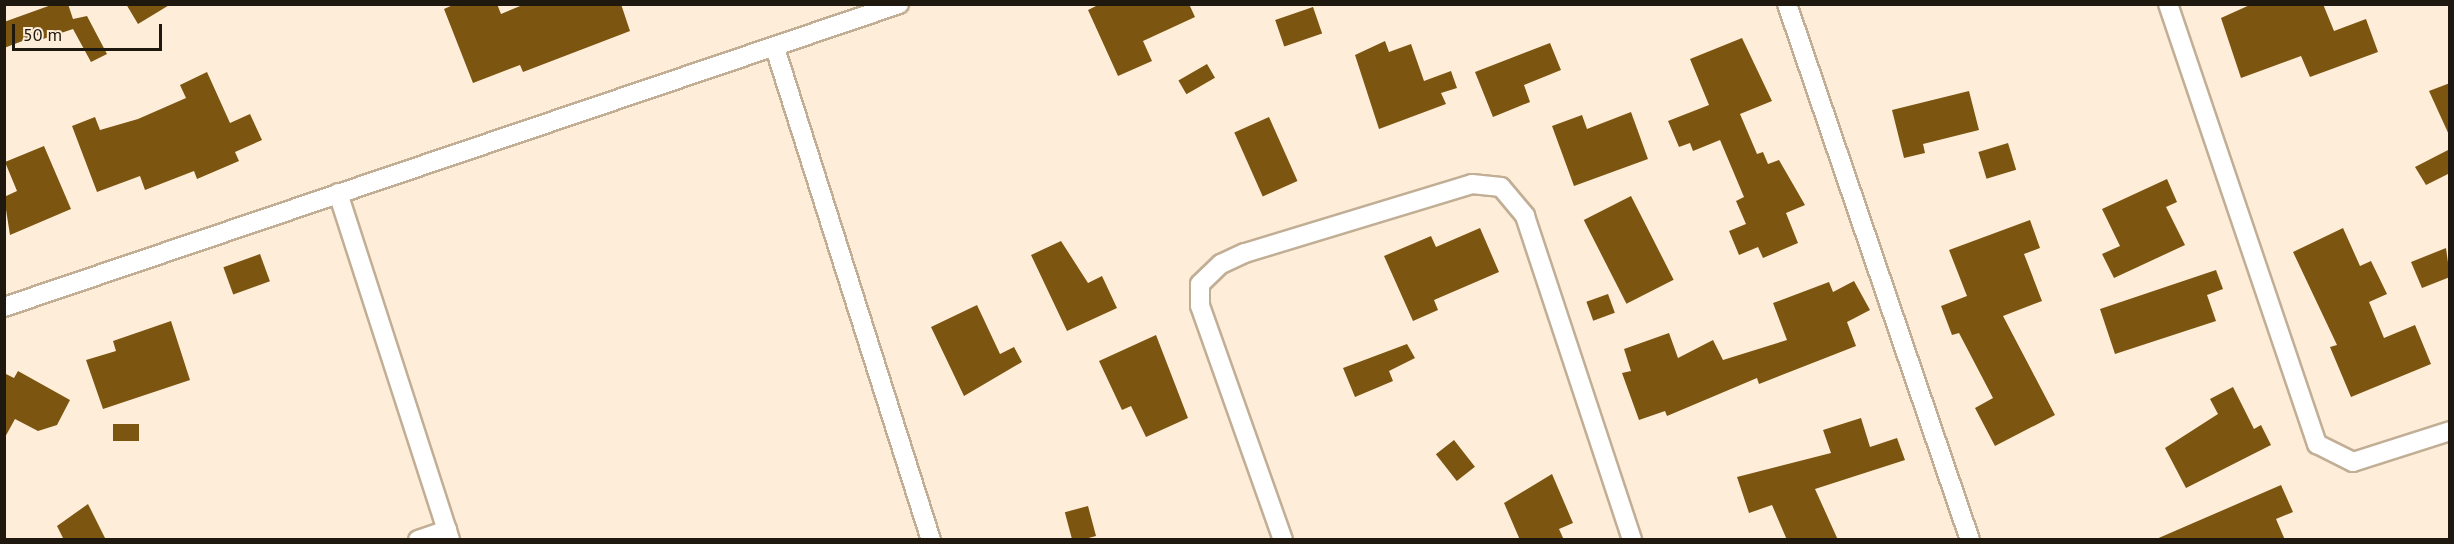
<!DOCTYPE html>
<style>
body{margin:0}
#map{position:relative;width:2454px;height:544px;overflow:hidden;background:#feeed9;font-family:"PT Sans",sans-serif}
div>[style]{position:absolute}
.building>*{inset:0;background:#7c5511;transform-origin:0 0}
.roads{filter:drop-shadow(2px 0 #c1ae95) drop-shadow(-2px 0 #c1ae95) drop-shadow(0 2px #c1ae95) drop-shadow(0 -2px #c1ae95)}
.minor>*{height:18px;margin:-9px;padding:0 9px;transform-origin:9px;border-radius:9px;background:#fff}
span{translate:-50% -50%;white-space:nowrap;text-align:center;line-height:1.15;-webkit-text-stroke:6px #feeed9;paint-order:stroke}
.frame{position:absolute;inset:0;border:6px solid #1f180f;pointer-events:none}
.scale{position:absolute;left:12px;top:24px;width:150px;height:27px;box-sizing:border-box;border:3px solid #1f180f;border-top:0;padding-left:8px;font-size:18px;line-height:21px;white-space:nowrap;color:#1f180f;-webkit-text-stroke:4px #feeed9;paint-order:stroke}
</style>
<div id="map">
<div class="building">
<i style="clip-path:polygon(54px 4px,68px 4px,73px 19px,87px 16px,107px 54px,91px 62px,73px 29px,43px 39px,41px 34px,4px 48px,4px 22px)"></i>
<i style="clip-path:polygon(126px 4px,171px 4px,138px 24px)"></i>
<i style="clip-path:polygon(455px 4px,497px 4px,501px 14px,525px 4px,621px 4px,630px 31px,523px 72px,520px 65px,473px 83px,444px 9px)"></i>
<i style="clip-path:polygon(1100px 4px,1189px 4px,1195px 17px,1143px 41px,1152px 61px,1118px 76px,1088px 10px)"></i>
<i style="clip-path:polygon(2252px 4px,2323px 4px,2334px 31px,2366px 19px,2378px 52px,2310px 77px,2301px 56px,2241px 78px,2221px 18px)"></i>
<i style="left:1313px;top:7px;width:28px;height:40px;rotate:71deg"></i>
<i style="clip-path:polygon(1742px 38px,1772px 101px,1740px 114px,1757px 154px,1763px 152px,1768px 164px,1779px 160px,1805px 205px,1786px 213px,1798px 243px,1763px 258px,1758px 247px,1739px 255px,1729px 231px,1746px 224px,1736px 201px,1744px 197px,1720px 140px,1693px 151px,1690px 143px,1679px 147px,1668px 121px,1709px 105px,1690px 59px)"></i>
<i style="clip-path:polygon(1385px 41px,1389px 52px,1411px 44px,1424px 81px,1451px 71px,1457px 88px,1441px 93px,1446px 104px,1379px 129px,1355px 55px)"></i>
<i style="clip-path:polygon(1550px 43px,1561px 70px,1524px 85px,1530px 102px,1493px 117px,1475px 72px)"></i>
<i style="left:1207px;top:64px;width:16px;height:33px;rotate:60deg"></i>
<i style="clip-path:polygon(207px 72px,230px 123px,250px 114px,262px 140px,235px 152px,239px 161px,197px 179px,194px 171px,145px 190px,140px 176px,97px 192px,72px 126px,95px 117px,100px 130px,138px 119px,186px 98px,180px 85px)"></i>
<i style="clip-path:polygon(2450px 83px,2450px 137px,2429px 91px)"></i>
<i style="clip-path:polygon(1969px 91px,1979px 130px,1923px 144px,1925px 153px,1904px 158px,1892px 110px)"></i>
<i style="clip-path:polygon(1631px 112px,1648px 159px,1574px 186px,1552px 126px,1582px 115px,1587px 129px)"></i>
<i style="left:1269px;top:117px;width:70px;height:38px;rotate:66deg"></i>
<i style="left:2008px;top:143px;width:28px;height:31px;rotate:73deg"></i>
<i style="clip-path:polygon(44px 146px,71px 209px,10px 235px,4px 197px,17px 191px,5px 162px)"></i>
<i style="clip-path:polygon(2450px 149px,2450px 173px,2426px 185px,2415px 167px)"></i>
<i style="clip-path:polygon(2167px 179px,2177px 202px,2166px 207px,2185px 245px,2114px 278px,2102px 254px,2120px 246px,2102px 209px)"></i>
<i style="left:1631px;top:196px;width:94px;height:53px;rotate:63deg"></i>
<i style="clip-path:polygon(2030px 220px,2040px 248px,2024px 254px,2042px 301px,2003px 316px,2055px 415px,1995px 446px,1975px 408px,1993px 398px,1959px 333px,1952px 335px,1941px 306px,1967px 296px,1949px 250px)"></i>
<i style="clip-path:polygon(1480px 228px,1499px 272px,1434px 300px,1438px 310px,1413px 321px,1384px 256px,1431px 236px,1436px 247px)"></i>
<i style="clip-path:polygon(2343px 228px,2360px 266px,2371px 261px,2387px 294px,2369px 302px,2384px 338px,2415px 325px,2431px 364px,2351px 397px,2330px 347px,2337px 345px,2293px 252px)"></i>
<i style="clip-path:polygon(1061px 241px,1088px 283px,1102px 276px,1117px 308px,1067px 331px,1031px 255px)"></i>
<i style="clip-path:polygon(2446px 248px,2450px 277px,2422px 288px,2411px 262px)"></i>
<i style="left:260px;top:254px;width:29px;height:39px;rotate:70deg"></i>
<i style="clip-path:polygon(2216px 270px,2223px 289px,2207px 295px,2216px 321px,2115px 354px,2100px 309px)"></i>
<i style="clip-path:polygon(1854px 281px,1870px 310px,1847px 322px,1856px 346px,1759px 384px,1757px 378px,1667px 416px,1665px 411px,1639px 420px,1622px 373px,1631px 371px,1624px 349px,1669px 333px,1678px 358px,1713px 340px,1723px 360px,1787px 340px,1773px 303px,1829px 282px,1833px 292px)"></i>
<i style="left:1608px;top:294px;width:20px;height:23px;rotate:70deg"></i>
<i style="clip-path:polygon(977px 305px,1000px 354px,1014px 347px,1022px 362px,964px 396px,931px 327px)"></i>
<i style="clip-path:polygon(171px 321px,190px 380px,103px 409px,86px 360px,116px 351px,113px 341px)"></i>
<i style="clip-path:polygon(1156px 335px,1188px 418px,1146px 437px,1131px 406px,1122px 410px,1099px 361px)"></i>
<i style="clip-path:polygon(1407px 344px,1415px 358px,1389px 371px,1393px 381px,1355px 397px,1343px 368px)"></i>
<i style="clip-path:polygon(18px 371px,70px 400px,57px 425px,38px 431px,15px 419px,4px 439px,4px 373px,14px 378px)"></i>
<i style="clip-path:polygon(2233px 387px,2254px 429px,2261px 425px,2271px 445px,2186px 488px,2165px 448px,2218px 414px,2210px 399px)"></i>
<i style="clip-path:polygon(1861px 418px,1870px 447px,1897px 438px,1905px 460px,1815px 489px,1838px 540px,1787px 540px,1772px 505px,1749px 513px,1737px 477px,1831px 453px,1823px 430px)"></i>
<i style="left:113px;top:424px;width:26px;height:17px"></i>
<i style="left:1454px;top:440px;width:34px;height:23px;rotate:52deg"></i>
<i style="clip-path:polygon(1552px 474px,1573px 523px,1559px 529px,1564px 540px,1520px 540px,1504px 503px)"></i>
<i style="clip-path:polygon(2281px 485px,2293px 512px,2276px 519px,2285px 540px,2154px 540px)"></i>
<i style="clip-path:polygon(88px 504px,106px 540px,64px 540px,57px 526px)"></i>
<i style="left:1088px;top:506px;width:31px;height:24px;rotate:75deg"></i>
</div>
<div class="roads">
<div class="minor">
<i style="left:1787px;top:4px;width:566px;rotate:71.15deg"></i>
<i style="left:2168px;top:4px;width:465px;rotate:71.3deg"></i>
<i style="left:2317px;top:444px;width:40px;rotate:26.6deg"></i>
<i style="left:2353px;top:462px;width:102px;rotate:-17.7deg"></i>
<i style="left:775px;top:48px;width:516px;rotate:72.41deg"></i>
<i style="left:338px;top:193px;width:365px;rotate:72.1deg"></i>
<i style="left:4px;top:307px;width:945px;rotate:-18.7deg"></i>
<i style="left:418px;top:540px;width:31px;rotate:-19deg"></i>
<i style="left:1283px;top:540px;width:248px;rotate:-109.5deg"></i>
<i style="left:1200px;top:306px;width:22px;rotate:-90deg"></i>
<i style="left:1200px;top:284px;width:29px;rotate:-44deg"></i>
<i style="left:1221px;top:264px;width:26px;rotate:-25deg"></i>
<i style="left:1245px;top:253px;width:237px;rotate:-16.9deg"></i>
<i style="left:1472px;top:184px;width:29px;rotate:6deg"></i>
<i style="left:1501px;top:187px;width:38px;rotate:50deg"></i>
<i style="left:1525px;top:216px;width:341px;rotate:71.7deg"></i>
</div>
</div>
<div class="frame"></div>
<div class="scale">50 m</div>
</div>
